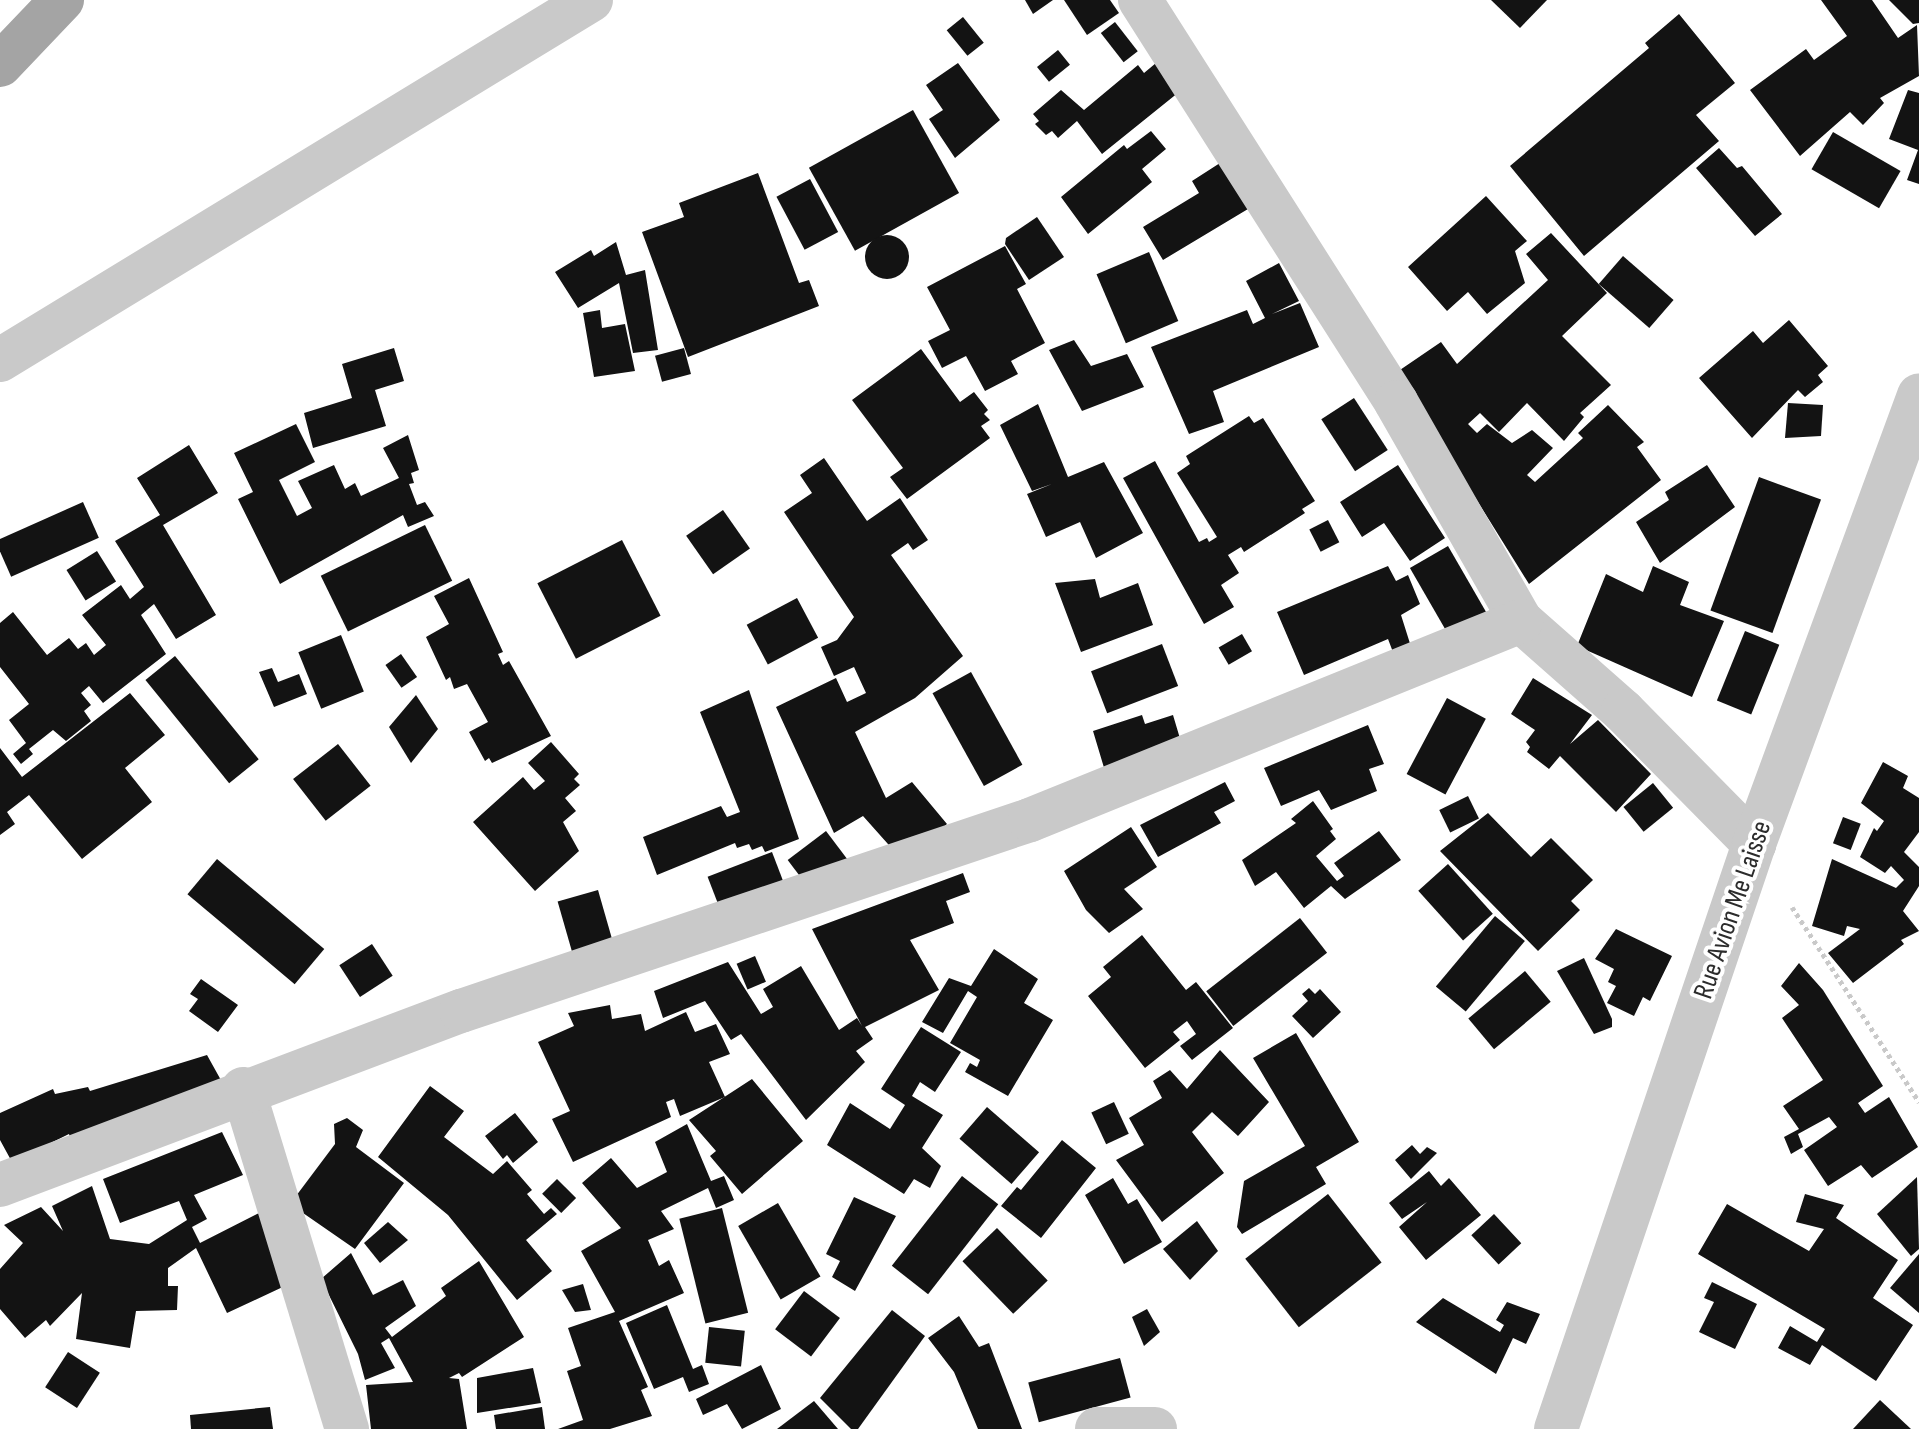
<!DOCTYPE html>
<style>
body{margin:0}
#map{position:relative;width:1919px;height:1429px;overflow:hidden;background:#fff;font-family:"Sofia Sans Condensed",sans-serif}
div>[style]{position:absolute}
.building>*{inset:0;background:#131313;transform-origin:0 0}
.round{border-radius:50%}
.path>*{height:5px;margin-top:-2.5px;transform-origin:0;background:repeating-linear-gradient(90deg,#c9c9c9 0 4px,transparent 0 8px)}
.minor>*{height:44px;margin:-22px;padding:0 22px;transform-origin:22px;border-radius:22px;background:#c9c9c9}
.major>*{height:44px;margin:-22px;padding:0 22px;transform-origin:22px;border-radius:22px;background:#a4a4a4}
span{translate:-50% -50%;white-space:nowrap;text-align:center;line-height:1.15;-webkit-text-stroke:8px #fff;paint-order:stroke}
.street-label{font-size:28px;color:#2c2c2c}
</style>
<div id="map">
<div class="building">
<i style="clip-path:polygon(1025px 0,1053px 0,1033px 14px)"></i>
<i style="clip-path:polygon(1064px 0,1110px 0,1119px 13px,1087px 35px)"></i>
<i style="clip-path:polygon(1491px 0,1547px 0,1520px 28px)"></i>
<i style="clip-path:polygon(1821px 0,1872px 0,1898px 38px,1917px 25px,1919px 76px,1880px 98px,1884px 103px,1863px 125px,1850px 112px,1800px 156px,1750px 90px,1806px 49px,1814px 60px,1847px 36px)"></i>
<i style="clip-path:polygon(1889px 0,1919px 0,1919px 23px,1913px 24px)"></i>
<i style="clip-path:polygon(1679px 14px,1735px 83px,1696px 115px,1719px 141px,1584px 256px,1510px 166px,1649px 48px,1645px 43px)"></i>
<i style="left:963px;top:17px;width:33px;height:21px;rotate:51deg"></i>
<i style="left:1115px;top:22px;width:37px;height:18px;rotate:52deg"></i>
<i style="left:1058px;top:50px;width:19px;height:27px;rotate:51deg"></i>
<i style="clip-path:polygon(958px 63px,1000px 120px,955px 158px,929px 119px,943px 110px,926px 85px)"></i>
<i style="clip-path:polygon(1156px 63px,1179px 92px,1102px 154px,1077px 121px,1058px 138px,1052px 131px,1046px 135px,1035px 124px,1039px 121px,1033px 114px,1061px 90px,1084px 110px,1138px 65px,1144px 73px)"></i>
<i style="clip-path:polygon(1908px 90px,1919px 93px,1919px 184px,1907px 180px,1918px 150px,1889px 139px)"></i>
<i style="left:913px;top:110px;width:95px;height:119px;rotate:61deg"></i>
<i style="clip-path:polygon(1151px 131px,1166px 149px,1142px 169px,1152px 182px,1088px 234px,1061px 197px,1124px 145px,1127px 149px)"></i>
<i style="left:1833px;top:132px;width:78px;height:43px;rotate:30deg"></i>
<i style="clip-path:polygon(1719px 148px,1737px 168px,1742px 166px,1782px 214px,1755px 236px,1696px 168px)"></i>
<i style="clip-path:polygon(1220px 163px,1248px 209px,1163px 260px,1143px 227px,1199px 193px,1192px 181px)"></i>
<i style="clip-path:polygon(758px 173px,799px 283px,809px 280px,819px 306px,688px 357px,642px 232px,684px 217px,679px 203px)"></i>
<i style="left:810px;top:179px;width:60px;height:38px;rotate:62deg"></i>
<i style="clip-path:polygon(1486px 196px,1527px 241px,1515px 251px,1525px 283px,1487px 314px,1468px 292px,1447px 311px,1408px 267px)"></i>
<i style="clip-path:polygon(1037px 217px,1064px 257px,1029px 280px,1005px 244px,1006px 238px)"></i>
<i style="clip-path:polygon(1551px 233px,1607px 293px,1562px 336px,1611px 385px,1580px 413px,1584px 417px,1564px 441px,1527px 403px,1499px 432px,1480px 413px,1468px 424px,1477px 433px,1487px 424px,1512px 443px,1532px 430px,1553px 448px,1527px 475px,1535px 482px,1583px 438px,1578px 433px,1608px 405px,1644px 442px,1637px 447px,1661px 480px,1529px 584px,1397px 372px,1441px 342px,1457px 364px,1548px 280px,1526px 254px)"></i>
<i class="round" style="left:865px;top:235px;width:44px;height:44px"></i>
<i style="clip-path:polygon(616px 242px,626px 275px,645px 270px,658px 350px,633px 353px,619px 283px,578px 308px,555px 272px,591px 250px,594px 256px)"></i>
<i style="clip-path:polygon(1005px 246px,1026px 284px,1017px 289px,1045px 343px,1011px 361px,1018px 374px,985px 391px,966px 356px,942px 368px,928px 341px,950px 330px,927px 287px)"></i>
<i style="left:1149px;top:252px;width:75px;height:57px;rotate:67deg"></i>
<i style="left:1623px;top:256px;width:67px;height:37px;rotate:41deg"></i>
<i style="clip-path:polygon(1279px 263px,1299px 301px,1272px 314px,1300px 303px,1319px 347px,1213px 391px,1224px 422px,1189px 434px,1151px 347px,1247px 310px,1253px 324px,1265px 318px,1246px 281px)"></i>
<i style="clip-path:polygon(600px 310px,602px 328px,625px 324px,635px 371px,594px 377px,583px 313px)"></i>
<i style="clip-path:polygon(1789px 320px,1828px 366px,1818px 375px,1823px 382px,1805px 397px,1798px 390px,1752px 438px,1699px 378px,1753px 331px,1763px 343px)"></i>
<i style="clip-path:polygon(1074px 340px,1091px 366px,1127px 354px,1144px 387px,1082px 411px,1049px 350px)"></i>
<i style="clip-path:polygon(394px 348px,404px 381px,375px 390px,386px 426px,313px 448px,304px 413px,352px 398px,342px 364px)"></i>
<i style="left:684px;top:348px;width:27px;height:30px;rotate:75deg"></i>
<i style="clip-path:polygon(921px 349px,960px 402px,974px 392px,988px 410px,984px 414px,990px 420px,981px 426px,990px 438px,907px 499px,890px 477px,903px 468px,852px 400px)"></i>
<i style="left:1354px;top:398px;width:62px;height:39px;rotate:57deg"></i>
<i style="clip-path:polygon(1788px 403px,1823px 405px,1821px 436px,1785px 438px)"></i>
<i style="clip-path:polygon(1038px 404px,1068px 477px,1104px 462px,1143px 533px,1096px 558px,1080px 522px,1046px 537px,1027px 494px,1052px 484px,1032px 491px,1000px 425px)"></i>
<i style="clip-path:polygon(1249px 416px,1254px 423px,1263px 418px,1315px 501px,1302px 509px,1305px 513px,1244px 552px,1241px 547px,1228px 555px,1220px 542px,1239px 573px,1221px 585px,1234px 607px,1204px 624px,1123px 478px,1155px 461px,1199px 542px,1207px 538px,1209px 542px,1217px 537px,1177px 473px,1190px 464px,1186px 456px)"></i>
<i style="clip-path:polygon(296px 424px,315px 462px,279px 480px,297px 516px,312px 508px,298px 481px,334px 465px,345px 489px,355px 483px,361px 496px,399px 478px,383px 448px,408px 435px,419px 470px,411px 473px,414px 483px,409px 484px,417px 505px,425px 502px,434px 516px,408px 527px,403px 515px,280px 584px,238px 499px,253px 492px,234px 453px)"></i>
<i style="clip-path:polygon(189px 445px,218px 493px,163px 525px,216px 615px,176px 639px,154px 604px,141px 615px,166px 654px,103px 703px,89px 686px,81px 693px,91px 705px,84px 711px,91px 721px,66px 741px,53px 730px,29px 749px,33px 754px,21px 764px,13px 754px,26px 743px,9px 720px,29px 704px,0 667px,0 623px,13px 612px,47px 655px,69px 638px,78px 649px,86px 643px,94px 655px,106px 645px,82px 615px,121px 585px,130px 599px,144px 587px,115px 541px,160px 515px,137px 478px)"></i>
<i style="clip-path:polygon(824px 458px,867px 521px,900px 498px,928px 540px,913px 550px,908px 543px,891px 555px,963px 656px,915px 698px,855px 732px,886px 798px,912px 782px,947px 824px,904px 862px,863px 816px,834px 833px,776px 707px,836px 678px,847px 702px,866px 693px,854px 667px,834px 676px,821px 647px,837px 640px,854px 617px,784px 512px,812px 493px,800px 475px)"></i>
<i style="clip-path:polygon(1398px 465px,1445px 538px,1410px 561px,1384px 523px,1362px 537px,1340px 502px)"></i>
<i style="clip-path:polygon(1707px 465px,1735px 507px,1660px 563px,1636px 522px,1669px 500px,1665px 492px)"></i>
<i style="left:1759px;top:477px;width:66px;height:142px;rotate:20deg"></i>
<i style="left:83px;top:502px;width:39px;height:96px;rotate:66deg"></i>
<i style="left:723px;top:510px;width:47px;height:45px;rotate:55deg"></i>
<i style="left:1328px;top:520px;width:25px;height:21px;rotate:63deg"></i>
<i style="left:425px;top:525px;width:62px;height:116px;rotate:64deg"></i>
<i style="left:622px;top:540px;width:85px;height:95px;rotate:63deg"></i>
<i style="left:1448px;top:546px;width:88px;height:44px;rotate:60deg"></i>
<i style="left:97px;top:551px;width:36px;height:36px;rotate:58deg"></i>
<i style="clip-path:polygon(1388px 566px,1396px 581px,1408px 575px,1420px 604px,1401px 615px,1413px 653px,1396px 660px,1388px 639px,1304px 675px,1277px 612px)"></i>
<i style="clip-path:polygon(1653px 566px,1689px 582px,1680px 605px,1724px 621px,1692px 697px,1577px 646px,1606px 574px,1643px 592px)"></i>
<i style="clip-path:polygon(469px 578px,503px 652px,498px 654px,503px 665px,509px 661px,551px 736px,492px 763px,489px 758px,485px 761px,469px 732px,488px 722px,467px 684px,454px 689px,450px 677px,446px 680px,426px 637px,449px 624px,434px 596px)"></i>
<i style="clip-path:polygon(1095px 579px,1100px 598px,1138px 583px,1153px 625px,1081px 652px,1055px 583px)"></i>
<i style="left:797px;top:598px;width:45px;height:57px;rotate:62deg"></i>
<i style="left:1745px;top:631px;width:37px;height:75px;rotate:22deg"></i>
<i style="left:1242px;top:634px;width:20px;height:27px;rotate:60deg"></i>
<i style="left:341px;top:635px;width:61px;height:46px;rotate:68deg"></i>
<i style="left:1162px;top:644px;width:45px;height:76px;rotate:69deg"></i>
<i style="left:401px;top:654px;width:28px;height:19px;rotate:55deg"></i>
<i style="left:175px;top:656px;width:133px;height:38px;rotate:51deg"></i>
<i style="clip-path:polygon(272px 668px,278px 682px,299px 674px,307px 694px,274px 707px,259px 672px)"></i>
<i style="left:971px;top:672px;width:106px;height:44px;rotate:61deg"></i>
<i style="clip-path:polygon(1533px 678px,1592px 715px,1570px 744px,1598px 720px,1651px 774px,1616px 812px,1560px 756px,1549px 769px,1527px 752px,1530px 747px,1526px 742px,1535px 730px,1511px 714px)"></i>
<i style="clip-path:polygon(749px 690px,799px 839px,765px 852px,762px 846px,752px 850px,749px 844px,737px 848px,735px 843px,657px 875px,643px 837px,721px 806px,727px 817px,740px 812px,700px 712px)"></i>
<i style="clip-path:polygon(130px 693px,165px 735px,125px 768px,152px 802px,82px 859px,29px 795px,7px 812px,15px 824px,0 835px,0 748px,22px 777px)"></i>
<i style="clip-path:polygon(416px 695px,438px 729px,411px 763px,389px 727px)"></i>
<i style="left:1447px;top:698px;width:44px;height:86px;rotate:28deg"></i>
<i style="clip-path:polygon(1142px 715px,1145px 724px,1173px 715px,1184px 752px,1108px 781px,1093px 731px)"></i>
<i style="clip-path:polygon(1368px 725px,1384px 764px,1369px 769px,1377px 791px,1331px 810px,1319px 790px,1281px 806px,1264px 768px)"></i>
<i style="clip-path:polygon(551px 742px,579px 774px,574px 779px,580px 785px,565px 798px,576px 811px,563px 822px,579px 851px,535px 891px,473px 822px,523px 777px,534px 790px,545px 781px,528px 763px)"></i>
<i style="left:338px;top:744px;width:53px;height:57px;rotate:52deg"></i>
<i style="clip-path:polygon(1883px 762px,1908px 776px,1903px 788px,1919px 798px,1919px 832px,1904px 852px,1919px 867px,1919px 886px,1903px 911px,1919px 931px,1901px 940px,1904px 944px,1853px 983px,1828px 953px,1860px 929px,1847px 926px,1844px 936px,1812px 926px,1832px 859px,1896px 888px,1904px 880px,1891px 866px,1885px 873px,1860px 857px,1874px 828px,1877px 831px,1884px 821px,1861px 803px)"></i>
<i style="clip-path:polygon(1225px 782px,1235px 801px,1214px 812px,1221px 823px,1158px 857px,1140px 825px)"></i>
<i style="left:1653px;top:783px;width:32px;height:38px;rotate:51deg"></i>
<i style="left:1468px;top:796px;width:25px;height:32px;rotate:64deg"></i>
<i style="clip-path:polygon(1313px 801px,1333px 829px,1330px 831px,1336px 839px,1316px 856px,1337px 881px,1344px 876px,1334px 863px,1379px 831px,1401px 860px,1345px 899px,1331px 886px,1304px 908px,1276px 872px,1255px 886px,1242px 860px,1296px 823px,1291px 819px)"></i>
<i style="clip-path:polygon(1488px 813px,1531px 857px,1551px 838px,1593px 880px,1571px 901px,1580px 910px,1538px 951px,1440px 851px)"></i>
<i style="left:1843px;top:817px;width:19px;height:28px;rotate:21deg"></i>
<i style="clip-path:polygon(1131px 827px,1157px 867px,1124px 889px,1143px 909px,1109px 933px,1086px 910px,1064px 871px)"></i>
<i style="left:826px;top:831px;width:38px;height:48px;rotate:53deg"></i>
<i style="left:772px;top:852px;width:47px;height:69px;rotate:69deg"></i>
<i style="left:217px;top:859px;width:140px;height:46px;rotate:40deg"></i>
<i style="left:1448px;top:864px;width:67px;height:40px;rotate:48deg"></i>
<i style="clip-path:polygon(963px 873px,970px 892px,946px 901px,954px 923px,910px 940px,939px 990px,865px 1027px,873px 1039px,856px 1051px,865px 1062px,806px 1120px,741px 1034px,731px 1040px,705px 1001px,663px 1018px,654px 991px,728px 962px,761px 1014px,773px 1007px,763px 989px,801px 966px,839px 1030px,857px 1018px,862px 1026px,812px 929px)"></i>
<i style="left:598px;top:890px;width:66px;height:42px;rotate:74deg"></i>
<i style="left:1495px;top:916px;width:39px;height:92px;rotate:40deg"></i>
<i style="left:1300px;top:918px;width:44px;height:119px;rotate:52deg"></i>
<i style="clip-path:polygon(1616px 929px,1672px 956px,1650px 1001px,1643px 997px,1634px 1016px,1607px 1003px,1616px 986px,1608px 982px,1614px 969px,1595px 959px)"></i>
<i style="clip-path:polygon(1142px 935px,1186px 990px,1196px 982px,1233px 1028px,1192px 1060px,1180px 1046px,1196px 1034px,1187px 1021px,1173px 1032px,1180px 1040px,1145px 1068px,1088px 996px,1111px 977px,1103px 967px)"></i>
<i style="left:372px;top:944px;width:38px;height:39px;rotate:57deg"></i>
<i style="clip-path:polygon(994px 949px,1038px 979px,1024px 1003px,1053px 1020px,1008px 1096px,965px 1072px,970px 1063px,977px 1067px,980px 1060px,950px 1043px,977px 997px,968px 991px,943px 1033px,922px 1022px,949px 978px,971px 986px)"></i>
<i style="left:755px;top:956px;width:28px;height:20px;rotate:67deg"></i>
<i style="clip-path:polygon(1584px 958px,1612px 1019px,1612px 1027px,1594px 1034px,1557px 971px)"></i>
<i style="clip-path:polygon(1799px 963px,1823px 990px,1883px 1086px,1858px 1103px,1865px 1113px,1889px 1097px,1918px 1147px,1872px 1178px,1861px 1165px,1828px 1186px,1804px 1150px,1837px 1127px,1829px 1117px,1798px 1134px,1803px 1147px,1791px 1154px,1784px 1137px,1799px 1129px,1783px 1106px,1823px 1080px,1782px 1018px,1799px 1005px,1781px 986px)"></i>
<i style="left:1525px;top:971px;width:40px;height:74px;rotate:50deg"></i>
<i style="clip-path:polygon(201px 979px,238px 1005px,218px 1032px,189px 1011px,198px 999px,190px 994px)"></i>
<i style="clip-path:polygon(1309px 988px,1315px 994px,1320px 989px,1341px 1012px,1313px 1038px,1292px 1016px,1308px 1001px,1302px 994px)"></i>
<i style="clip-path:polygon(610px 1005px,612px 1019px,641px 1014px,645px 1031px,686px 1012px,695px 1032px,716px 1024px,730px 1054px,709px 1062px,725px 1097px,680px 1116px,674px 1099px,666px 1102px,671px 1117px,573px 1162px,552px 1119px,570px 1111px,538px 1042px,574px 1026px,568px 1013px)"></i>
<i style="clip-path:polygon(921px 1027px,961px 1052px,935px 1092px,920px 1082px,912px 1096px,943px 1115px,922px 1148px,941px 1166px,930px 1188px,914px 1179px,904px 1194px,827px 1145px,850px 1103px,890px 1129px,905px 1105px,881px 1089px)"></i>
<i style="clip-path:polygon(1296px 1033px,1359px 1142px,1316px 1167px,1326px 1184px,1242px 1234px,1237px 1227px,1244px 1181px,1305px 1146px,1253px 1058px)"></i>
<i style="clip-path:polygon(1220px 1050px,1269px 1102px,1238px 1136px,1212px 1112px,1192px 1132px,1224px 1173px,1162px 1222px,1116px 1160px,1144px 1145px,1129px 1118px,1162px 1098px,1153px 1081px,1170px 1070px,1187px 1089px)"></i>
<i style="clip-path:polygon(207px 1055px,227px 1091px,71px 1140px,69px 1134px,12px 1162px,0 1140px,0 1113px,53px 1089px,55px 1094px,88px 1087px,90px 1091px)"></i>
<i style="clip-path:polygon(752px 1079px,803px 1141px,742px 1194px,710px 1156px,716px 1151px,689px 1120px)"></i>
<i style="clip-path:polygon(430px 1086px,464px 1111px,444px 1137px,493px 1174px,507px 1161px,532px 1190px,527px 1194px,544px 1214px,551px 1208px,557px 1214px,526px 1240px,552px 1271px,517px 1300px,448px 1215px,378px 1157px)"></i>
<i style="left:1114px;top:1102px;width:35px;height:25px;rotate:65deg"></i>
<i style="left:987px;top:1107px;width:69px;height:42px;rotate:41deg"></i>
<i style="clip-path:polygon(515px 1113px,538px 1142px,513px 1163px,507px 1155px,503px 1159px,485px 1136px)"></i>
<i style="clip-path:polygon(347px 1118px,363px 1130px,356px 1147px,404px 1183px,355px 1249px,290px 1204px,335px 1144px,334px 1124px)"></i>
<i style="clip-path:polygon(687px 1124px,711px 1181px,724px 1176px,734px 1200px,716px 1208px,708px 1188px,661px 1211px,674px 1229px,648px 1240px,659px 1266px,669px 1260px,684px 1293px,619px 1321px,648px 1387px,641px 1390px,652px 1416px,610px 1429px,558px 1429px,583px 1420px,567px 1371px,581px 1366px,568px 1328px,615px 1312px,581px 1251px,621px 1228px,582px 1183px,611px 1158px,637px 1188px,667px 1172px,655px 1142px)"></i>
<i style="clip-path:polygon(222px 1132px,243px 1175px,194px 1195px,207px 1219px,192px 1227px,200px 1243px,261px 1212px,287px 1285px,227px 1313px,196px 1248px,168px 1268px,168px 1286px,178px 1286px,177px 1310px,136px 1311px,130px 1348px,76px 1339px,82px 1293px,50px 1326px,46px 1320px,25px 1338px,0 1309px,0 1269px,23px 1243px,4px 1225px,41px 1207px,63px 1231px,52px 1206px,92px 1186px,110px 1239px,149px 1244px,187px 1220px,179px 1201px,120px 1223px,103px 1179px)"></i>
<i style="clip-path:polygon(1062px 1140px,1096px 1168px,1041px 1238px,1001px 1206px,1017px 1187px,1021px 1190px)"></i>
<i style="clip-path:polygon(1412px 1145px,1420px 1154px,1427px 1147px,1437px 1153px,1411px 1179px,1395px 1160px)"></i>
<i style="clip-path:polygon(1429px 1171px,1441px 1186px,1449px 1178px,1481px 1215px,1426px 1260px,1399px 1227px,1427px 1202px,1402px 1219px,1389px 1203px)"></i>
<i style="left:962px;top:1176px;width:46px;height:114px;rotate:38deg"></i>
<i style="clip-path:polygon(1917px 1177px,1919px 1249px,1911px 1256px,1877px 1214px)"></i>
<i style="clip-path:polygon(1113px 1178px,1128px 1204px,1137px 1199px,1162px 1242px,1124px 1264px,1085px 1195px)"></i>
<i style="left:557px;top:1179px;width:27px;height:21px;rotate:45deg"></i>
<i style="left:1328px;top:1194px;width:87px;height:105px;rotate:52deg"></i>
<i style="clip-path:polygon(1805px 1194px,1844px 1205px,1836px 1218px,1898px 1260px,1873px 1298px,1913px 1325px,1876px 1381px,1822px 1345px,1810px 1365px,1778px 1348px,1790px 1326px,1817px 1342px,1825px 1329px,1698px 1254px,1727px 1204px,1809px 1251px,1824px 1229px,1796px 1222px)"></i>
<i style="clip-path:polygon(854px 1197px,896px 1216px,855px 1291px,832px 1277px,840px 1261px,826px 1254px)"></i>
<i style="left:778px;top:1203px;width:85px;height:46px;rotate:60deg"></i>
<i style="left:722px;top:1208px;width:108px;height:44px;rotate:76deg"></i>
<i style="left:1494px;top:1214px;width:40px;height:31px;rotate:47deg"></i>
<i style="clip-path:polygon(1197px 1221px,1218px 1251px,1190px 1280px,1163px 1249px)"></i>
<i style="clip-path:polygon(388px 1222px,408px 1240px,380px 1263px,364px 1243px)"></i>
<i style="left:997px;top:1228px;width:73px;height:48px;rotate:46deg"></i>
<i style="clip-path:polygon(351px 1253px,373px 1295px,403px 1280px,416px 1306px,385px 1328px,392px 1337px,446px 1296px,441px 1288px,479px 1261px,524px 1337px,462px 1377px,459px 1373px,449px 1378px,459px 1379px,467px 1429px,371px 1429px,366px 1385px,413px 1382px,389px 1338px,381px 1343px,395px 1368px,365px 1380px,358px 1354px,321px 1279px)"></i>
<i style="clip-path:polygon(1919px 1254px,1919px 1313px,1890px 1288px)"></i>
<i style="clip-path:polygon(1712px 1282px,1757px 1304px,1735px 1349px,1699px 1332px,1714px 1302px,1704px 1298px)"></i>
<i style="clip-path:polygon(583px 1284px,591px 1310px,575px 1312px,562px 1290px)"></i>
<i style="left:804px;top:1291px;width:45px;height:48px;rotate:37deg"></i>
<i style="clip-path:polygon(1443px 1298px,1500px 1332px,1504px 1325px,1496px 1320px,1507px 1302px,1540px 1314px,1526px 1344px,1513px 1338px,1496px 1374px,1416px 1322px)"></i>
<i style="clip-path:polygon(667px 1305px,693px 1369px,702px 1365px,709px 1384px,689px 1392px,683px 1377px,654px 1389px,626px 1323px)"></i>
<i style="clip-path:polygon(1147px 1309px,1160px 1332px,1144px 1346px,1132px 1317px)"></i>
<i style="clip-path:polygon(892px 1310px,925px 1336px,858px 1429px,851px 1429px,820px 1398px)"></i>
<i style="clip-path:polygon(959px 1316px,979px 1347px,989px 1343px,1022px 1429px,978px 1429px,954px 1372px,928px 1338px)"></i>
<i style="left:709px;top:1327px;width:36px;height:36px;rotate:6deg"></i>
<i style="left:68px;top:1352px;width:38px;height:42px;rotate:33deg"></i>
<i style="left:1120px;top:1358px;width:41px;height:95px;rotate:75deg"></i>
<i style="clip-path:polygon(761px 1365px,781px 1409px,742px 1429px,727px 1404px,703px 1415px,696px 1399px)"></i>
<i style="clip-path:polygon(533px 1368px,541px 1403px,477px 1413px,477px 1378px)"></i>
<i style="clip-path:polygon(1880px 1400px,1911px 1429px,1853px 1429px)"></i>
<i style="clip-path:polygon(814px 1401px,838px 1429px,777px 1429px)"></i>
<i style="clip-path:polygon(270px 1407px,273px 1429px,191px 1429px,190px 1415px)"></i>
<i style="clip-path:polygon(542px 1407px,545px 1429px,496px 1429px,494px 1415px)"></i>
</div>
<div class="path">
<i style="left:1792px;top:907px;width:233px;rotate:56.9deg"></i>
</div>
<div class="minor">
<i style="left:1140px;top:0;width:477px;rotate:57.5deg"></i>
<i style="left:1396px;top:402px;width:252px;rotate:60.3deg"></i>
<i style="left:1521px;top:621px;width:136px;rotate:41.4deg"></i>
<i style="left:1623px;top:711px;width:187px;rotate:45.4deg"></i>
<i style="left:0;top:360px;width:692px;rotate:-31.35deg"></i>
<i style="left:243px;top:1089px;width:356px;rotate:73deg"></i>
<i style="left:0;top:1185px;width:493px;rotate:-20.7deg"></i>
<i style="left:461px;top:1011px;width:600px;rotate:-18.56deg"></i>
<i style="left:1030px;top:820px;width:530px;rotate:-22.06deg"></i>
<i style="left:1097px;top:1429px;width:58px"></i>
<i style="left:1556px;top:1429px;width:618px;rotate:-71.3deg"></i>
<i style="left:1754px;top:844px;width:478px;rotate:-69.8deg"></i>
</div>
<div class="major">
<i style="left:0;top:65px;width:90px;rotate:-46.4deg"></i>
</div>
<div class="street-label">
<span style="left:1733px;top:910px;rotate:-71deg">Rue Avion Me Laisse</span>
</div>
</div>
